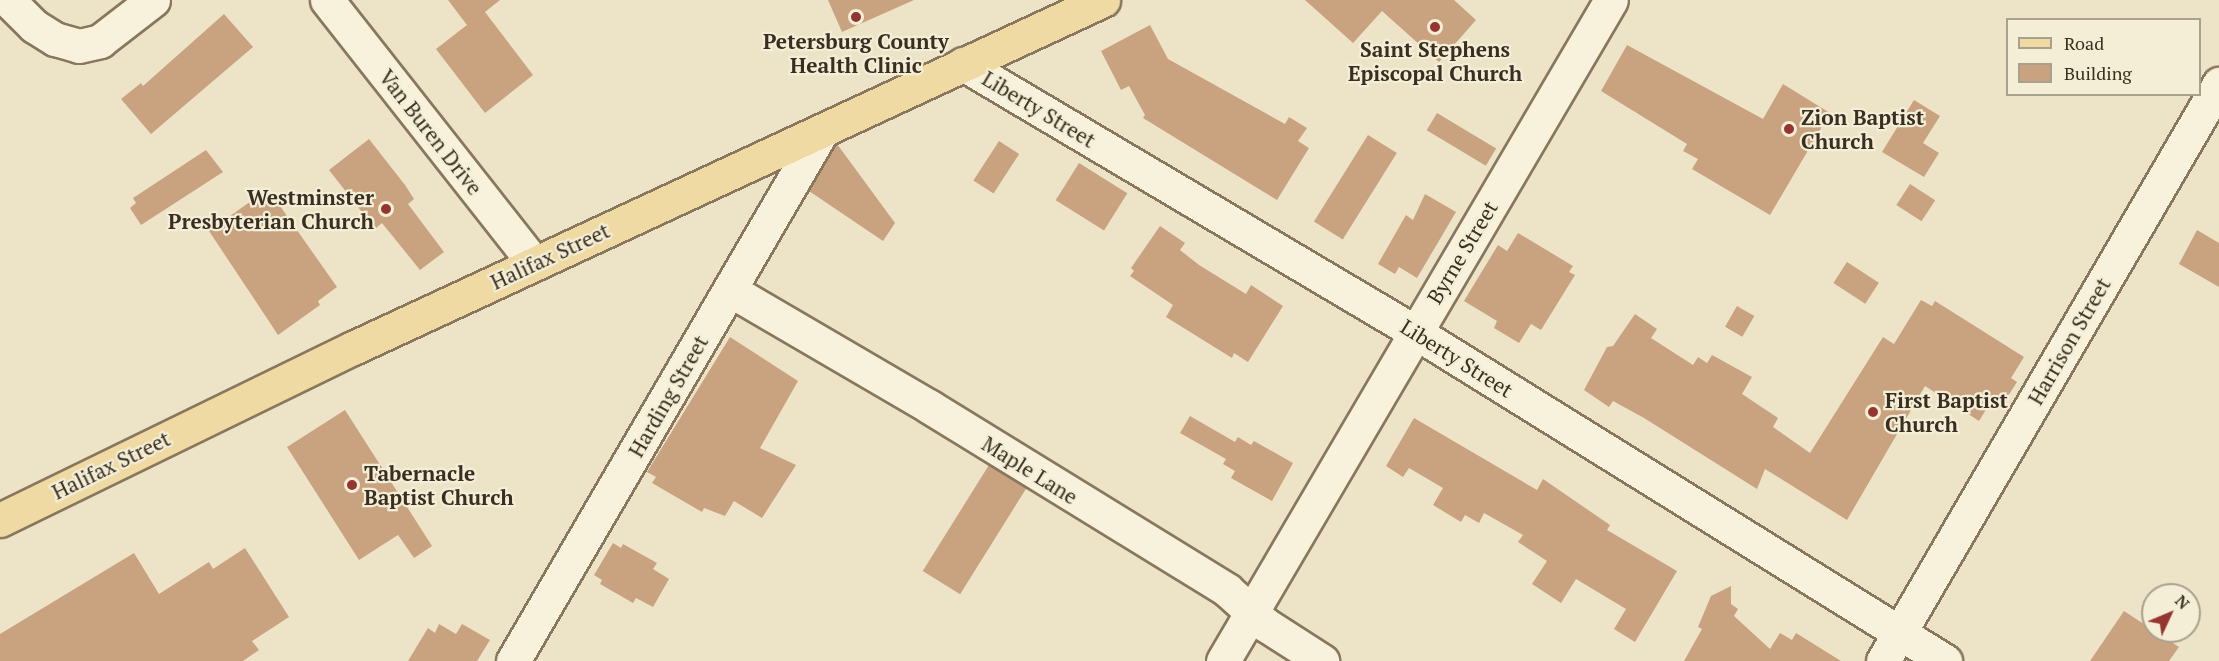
<!DOCTYPE html>
<style>
body{margin:0}
#map{position:relative;width:2219px;height:661px;overflow:hidden;background:#ede4c8;font-family:"PT Serif",serif}
div>[style]{position:absolute}
.building>*{inset:0;background:#c9a27f;transform-origin:0 0}
.roads{filter:drop-shadow(2px 0 #88775d) drop-shadow(-2px 0 #88775d) drop-shadow(0 2px #88775d) drop-shadow(0 -2px #88775d)}
.minor>*{height:33px;margin:-16.5px;padding:0 16.5px;transform-origin:16.5px;border-radius:16.5px;background:#f8f1db}
.major>*{height:33px;margin:-16.5px;padding:0 16.5px;transform-origin:16.5px;border-radius:16.5px;background:#eedaa2}
.dots>*{width:16px;height:16px;translate:-50% -50%;box-sizing:border-box;border:3px solid #f4eed7;border-radius:50%}
span{translate:-50% -50%;white-space:nowrap;text-align:center;line-height:1.15;-webkit-text-stroke:4.5px #f4eed7;paint-order:stroke}
.poi-label{font-size:21px;color:#392e20;font-weight:700}
.left{translate:0 -50%;text-align:left}
.right{translate:-100% -50%;text-align:right}
.street-label{font-size:21px;color:#392e20}
.legend{position:absolute;left:2006px;top:18px;width:195px;height:78px;box-sizing:border-box;background:#f4eed7;border:2px solid #a9a18e;margin:0;padding:8px 10px;list-style:none;font-size:18px;color:#392e20}
.legend li{display:flex;align-items:center;gap:12px;height:30px}
.legend b{width:30px;border:2px solid #a9a18e}
.north{position:absolute;left:2141px;top:583px;width:60px;height:60px;box-sizing:border-box;background:#f4eed7;border:2px solid #a9a18e;border-radius:50%;rotate:46deg;font-size:16px;font-weight:700;line-height:24px;text-align:center;color:#392e20}
.north::after{content:'';display:block;margin:auto;width:21px;height:27px;background:#953530;clip-path:polygon(50% 0,100% 100%,50% 72%,0 100%)}
</style>
<div id="map">
<div class="building">
<i style="clip-path:polygon(448px 0,500px 0,485px 12px,533px 75px,485px 113px,436px 49px,467px 25px)"></i>
<i style="clip-path:polygon(828px 0,914px 0,842px 32px)"></i>
<i style="clip-path:polygon(1305px 0,1454px 0,1476px 20px,1439px 62px,1382px 11px,1353px 43px)"></i>
<i style="clip-path:polygon(224px 14px,253px 47px,151px 134px,121px 99px,141px 83px,143px 86px)"></i>
<i style="clip-path:polygon(1150px 25px,1168px 59px,1285px 124px,1289px 117px,1307px 128px,1298px 141px,1309px 148px,1277px 200px,1143px 118px,1145px 115px,1129px 86px,1121px 90px,1101px 51px)"></i>
<i style="clip-path:polygon(1627px 45px,1763px 119px,1783px 84px,1830px 113px,1770px 215px,1692px 169px,1698px 159px,1683px 151px,1687px 144px,1601px 91px)"></i>
<i style="clip-path:polygon(1914px 100px,1940px 116px,1923px 143px,1939px 153px,1924px 177px,1882px 152px)"></i>
<i style="left:1437px;top:113px;width:69px;height:20px;rotate:31deg"></i>
<i style="left:1368px;top:135px;width:34px;height:102px;rotate:32deg"></i>
<i style="clip-path:polygon(369px 139px,405px 185px,414px 199px,408px 204px,444px 252px,420px 270px,382px 223px,376px 228px,365px 216px,329px 170px)"></i>
<i style="left:999px;top:141px;width:24px;height:47px;rotate:33deg"></i>
<i style="clip-path:polygon(837px 144px,895px 223px,883px 241px,809px 191px)"></i>
<i style="clip-path:polygon(206px 150px,223px 172px,141px 225px,130px 208px,136px 203px,133px 198px)"></i>
<i style="left:1079px;top:163px;width:57px;height:44px;rotate:32deg"></i>
<i style="left:1910px;top:184px;width:30px;height:25px;rotate:33deg"></i>
<i style="clip-path:polygon(268px 189px,337px 287px,318px 301px,320px 305px,278px 335px,209px 231px)"></i>
<i style="clip-path:polygon(1425px 194px,1456px 212px,1417px 278px,1399px 267px,1395px 274px,1378px 264px,1406px 215px,1413px 220px)"></i>
<i style="clip-path:polygon(1160px 226px,1185px 243px,1180px 250px,1199px 265px,1246px 294px,1251px 285px,1283px 306px,1248px 362px,1234px 353px,1232px 358px,1166px 317px,1173px 305px,1130px 276px,1134px 271px,1131px 268px)"></i>
<i style="clip-path:polygon(2197px 230px,2219px 243px,2219px 287px,2179px 264px)"></i>
<i style="clip-path:polygon(1518px 233px,1573px 266px,1569px 272px,1575px 275px,1541px 330px,1531px 324px,1519px 343px,1494px 328px,1497px 321px,1464px 301px,1498px 245px,1507px 251px)"></i>
<i style="left:1847px;top:262px;width:38px;height:25px;rotate:33deg"></i>
<i style="clip-path:polygon(1921px 300px,1932px 306px,1935px 301px,2024px 357px,2011px 378px,2017px 382px,2003px 404px,1993px 398px,1979px 421px,1925px 386px,1847px 520px,1765px 469px,1757px 489px,1644px 418px,1613px 401px,1609px 407px,1584px 390px,1607px 347px,1613px 346px,1635px 314px,1657px 329px,1651px 338px,1693px 365px,1698px 357px,1707px 363px,1712px 355px,1752px 377px,1742px 394px,1778px 418px,1773px 427px,1810px 453px,1883px 337px,1894px 344px)"></i>
<i style="left:1737px;top:306px;width:20px;height:24px;rotate:30deg"></i>
<i style="clip-path:polygon(730px 337px,798px 381px,760px 448px,796px 465px,762px 518px,734px 501px,725px 516px,704px 508px,702px 512px,652px 483px,656px 477px,647px 472px)"></i>
<i style="clip-path:polygon(345px 410px,432px 546px,414px 558px,398px 535px,359px 560px,287px 447px)"></i>
<i style="clip-path:polygon(1190px 416px,1235px 442px,1238px 437px,1251px 445px,1254px 441px,1293px 463px,1272px 501px,1231px 478px,1235px 471px,1223px 464px,1226px 459px,1180px 433px)"></i>
<i style="clip-path:polygon(1414px 418px,1537px 490px,1543px 479px,1610px 525px,1607px 530px,1677px 571px,1635px 642px,1614px 629px,1626px 609px,1576px 579px,1561px 603px,1532px 584px,1547px 561px,1518px 542px,1523px 535px,1484px 513px,1479px 523px,1465px 515px,1461px 522px,1433px 505px,1443px 488px,1409px 468px,1403px 477px,1386px 466px)"></i>
<i style="left:989px;top:465px;width:44px;height:125px;rotate:32deg"></i>
<i style="clip-path:polygon(613px 543px,621px 548px,623px 544px,657px 563px,653px 569px,669px 579px,653px 607px,636px 598px,633px 603px,600px 584px,602px 580px,594px 575px)"></i>
<i style="clip-path:polygon(245px 548px,289px 617px,252px 641px,259px 650px,243px 661px,0 661px,0 634px,134px 553px,159px 594px,209px 562px,213px 569px)"></i>
<i style="clip-path:polygon(1731px 586px,1731px 604px,1738px 609px,1734px 616px,1770px 649px,1780px 633px,1792px 640px,1796px 633px,1841px 661px,1684px 661px,1702px 629px,1698px 627px,1711px 596px)"></i>
<i style="clip-path:polygon(2124px 611px,2179px 647px,2169px 661px,2090px 661px)"></i>
<i style="clip-path:polygon(439px 624px,456px 634px,462px 624px,490px 640px,477px 661px,408px 661px,428px 628px,435px 633px)"></i>
</div>
<div class="roads">
<div class="minor">
<i style="left:8px;top:0;width:37px;rotate:45deg"></i>
<i style="left:34px;top:26px;width:25px;rotate:32deg"></i>
<i style="left:55px;top:39px;width:25px;rotate:16deg"></i>
<i style="left:79px;top:46px;width:22px;rotate:-13deg"></i>
<i style="left:100px;top:41px;width:67px;rotate:-37.7deg"></i>
<i style="left:327px;top:0;width:335px;rotate:51.8deg"></i>
<i style="left:963px;top:64px;width:525px;rotate:30.66deg"></i>
<i style="left:1415px;top:332px;width:624px;rotate:31.83deg"></i>
<i style="left:730px;top:290px;width:232px;rotate:30.3deg"></i>
<i style="left:930px;top:407px;width:349px;rotate:31.6deg"></i>
<i style="left:1227px;top:590px;width:52px;rotate:41.9deg"></i>
<i style="left:1266px;top:625px;width:67px;rotate:32.7deg"></i>
<i style="left:513px;top:661px;width:613px;rotate:-59.76deg"></i>
<i style="left:1223px;top:661px;width:766px;rotate:-59.59deg"></i>
<i style="left:1883px;top:661px;width:668px;rotate:-59.79deg"></i>
</div>
<div class="major">
<i style="left:0;top:520px;width:393px;rotate:-26deg"></i>
<i style="left:353px;top:348px;width:827px;rotate:-24.89deg"></i>
</div>
</div>
<div class="dots">
<i style="left:856px;top:17px;background:#953530"></i>
<i style="left:1435px;top:27px;background:#953530"></i>
<i style="left:1789px;top:129px;background:#953530"></i>
<i style="left:386px;top:209px;background:#953530"></i>
<i style="left:1873px;top:412px;background:#953530"></i>
<i style="left:352px;top:485px;background:#953530"></i>
</div>
<div class="poi-label">
<span style="left:856px;top:53px">Petersburg County<br>Health Clinic</span>
<span style="left:1435px;top:61px">Saint Stephens<br>Episcopal Church</span>
<span class="left" style="left:1801px;top:129px">Zion Baptist<br>Church</span>
<span class="right" style="left:374px;top:209px">Westminster<br>Presbyterian Church</span>
<span class="left" style="left:1885px;top:412px">First Baptist<br>Church</span>
<span class="left" style="left:364px;top:485px">Tabernacle<br>Baptist Church</span>
</div>
<div class="street-label">
<span style="left:1039px;top:109px;rotate:31deg">Liberty Street</span>
<span style="left:431px;top:132px;rotate:52deg">Van Buren Drive</span>
<span style="left:1462px;top:252px;rotate:-59deg">Byrne Street</span>
<span style="left:550px;top:256px;rotate:-25deg">Halifax Street</span>
<span style="left:2069px;top:341px;rotate:-60deg">Harrison Street</span>
<span style="left:1457px;top:358px;rotate:32deg">Liberty Street</span>
<span style="left:668px;top:396px;rotate:-60deg">Harding Street</span>
<span style="left:111px;top:465px;rotate:-26deg">Halifax Street</span>
<span style="left:1030px;top:470px;rotate:32deg">Maple Lane</span>
</div>
<ul class="legend">
<li><b style="height:8px;background:#eedaa2"></b>Road</li>
<li><b style="height:16px;background:#c9a27f"></b>Building</li>
</ul>
<div class="north">N</div>
</div>
